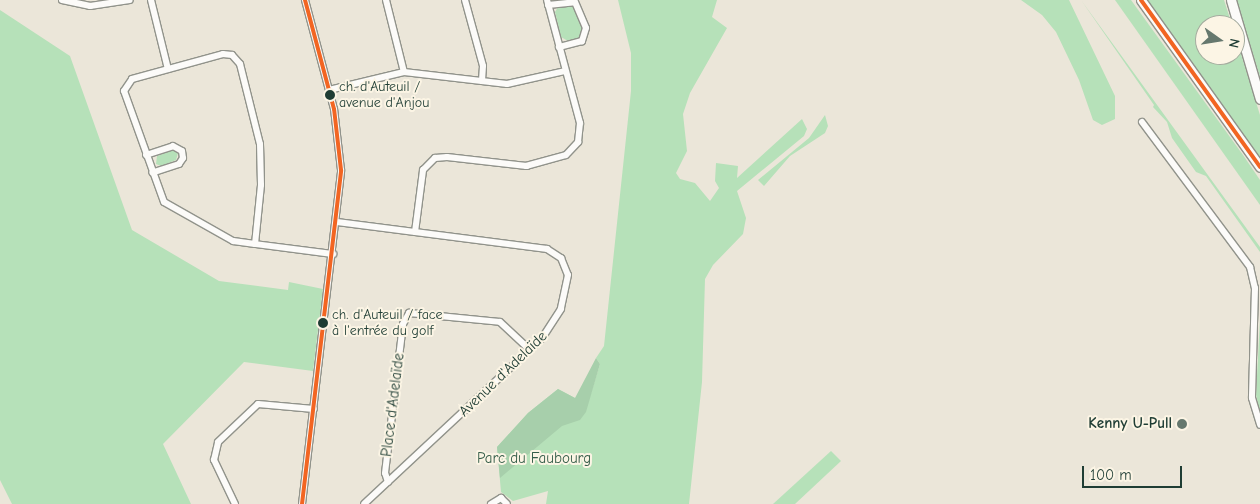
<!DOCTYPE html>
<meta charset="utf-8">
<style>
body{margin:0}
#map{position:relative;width:1260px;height:504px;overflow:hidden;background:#ebe6d9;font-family:"Comic Neue",sans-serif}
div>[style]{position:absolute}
.green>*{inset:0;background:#b6e1b9}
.forest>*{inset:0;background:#a7cfab}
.roads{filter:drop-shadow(1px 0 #91938b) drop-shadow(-1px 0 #91938b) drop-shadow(0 1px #91938b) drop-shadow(0 -1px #91938b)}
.minor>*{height:6px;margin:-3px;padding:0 3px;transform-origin:3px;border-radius:3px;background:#fcfbf9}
.major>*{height:9px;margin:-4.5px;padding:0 4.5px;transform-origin:4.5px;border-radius:4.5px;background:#fcfbf9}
.bus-1>*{height:4px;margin:-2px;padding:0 2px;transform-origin:2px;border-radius:2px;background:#f26522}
.dots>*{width:14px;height:14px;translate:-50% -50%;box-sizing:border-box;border:2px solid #fcf5e5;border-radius:50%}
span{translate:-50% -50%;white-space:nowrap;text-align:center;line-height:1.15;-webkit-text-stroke:4px #fcf5e5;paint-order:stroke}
.bus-label{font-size:14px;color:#1f3d34}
.left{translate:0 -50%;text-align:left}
.street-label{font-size:15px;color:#1f3d34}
.poi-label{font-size:15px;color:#1f3d34;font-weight:700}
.right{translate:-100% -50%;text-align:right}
.park-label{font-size:15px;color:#355d49}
.north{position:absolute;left:1195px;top:15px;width:50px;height:50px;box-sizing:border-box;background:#fcf5e5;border:1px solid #a4ab9e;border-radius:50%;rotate:103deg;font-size:14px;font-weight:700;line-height:20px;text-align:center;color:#1f3d34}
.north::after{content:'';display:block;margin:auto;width:18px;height:22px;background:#66786e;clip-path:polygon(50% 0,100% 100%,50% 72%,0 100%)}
.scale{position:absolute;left:1082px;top:466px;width:100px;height:22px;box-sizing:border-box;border:2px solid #1f3d34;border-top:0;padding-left:6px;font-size:15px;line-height:18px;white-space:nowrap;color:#1f3d34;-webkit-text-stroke:4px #fcf5e5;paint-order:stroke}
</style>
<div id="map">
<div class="green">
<i style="clip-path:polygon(618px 0,717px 0,712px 17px,727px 28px,690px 93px,683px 114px,687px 151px,676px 173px,680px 179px,695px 183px,710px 201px,719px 188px,715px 181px,716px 163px,738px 166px,737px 178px,802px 119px,807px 129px,804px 136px,737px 191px,746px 218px,743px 234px,713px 265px,705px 279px,702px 382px,689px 504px,546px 504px,548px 491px,513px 501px,501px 492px,497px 447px,528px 413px,558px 389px,575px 398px,591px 393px,600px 364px,596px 358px,604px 346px,631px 91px,631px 53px)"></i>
<i style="clip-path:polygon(1021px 0,1069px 0,1115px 96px,1115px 119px,1102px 125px,1093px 120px,1079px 80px,1056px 32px,1042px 15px)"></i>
<i style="clip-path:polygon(1081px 0,1260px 247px,1260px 252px,1206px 176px,1196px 172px,1172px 138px,1167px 122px,1153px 107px,1154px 105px)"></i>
<i style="clip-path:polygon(1115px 0,1131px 0,1243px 155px,1260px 180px,1260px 205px)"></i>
<i style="clip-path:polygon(1146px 0,1224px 0,1232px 25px,1205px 25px,1205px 55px,1235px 55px,1235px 35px,1260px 115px,1260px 159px)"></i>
<i style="clip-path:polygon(1237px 0,1260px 0,1260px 77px,1244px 25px)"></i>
<i style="clip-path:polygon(573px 5px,583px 30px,579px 38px,568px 41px,561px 37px,555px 12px,558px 7px)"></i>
<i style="clip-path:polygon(0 10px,70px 56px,132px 230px,219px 281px,288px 290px,289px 282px,323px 289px,313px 371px,244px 362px,163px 444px,191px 504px,12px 504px,0 480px)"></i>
<i style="clip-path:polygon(825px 115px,828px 126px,825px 133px,790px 156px,764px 186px,758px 180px,809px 138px)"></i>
<i style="clip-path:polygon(173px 150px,178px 153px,176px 160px,161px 166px,156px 164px,157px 156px)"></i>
<i style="clip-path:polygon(1260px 319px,1260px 413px,1256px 395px)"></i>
<i style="clip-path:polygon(831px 451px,841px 461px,795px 504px,773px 504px)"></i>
</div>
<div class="forest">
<i style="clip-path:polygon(596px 358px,600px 364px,586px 412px,580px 420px,562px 426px,500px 478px,497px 447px,528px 413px,558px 389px,575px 398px)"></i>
</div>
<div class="roads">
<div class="minor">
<i style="left:62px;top:0;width:29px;rotate:12deg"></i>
<i style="left:90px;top:6px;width:40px;rotate:-8.5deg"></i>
<i style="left:151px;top:0;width:71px;rotate:76.2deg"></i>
<i style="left:386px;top:0;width:74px;rotate:76deg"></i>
<i style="left:465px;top:0;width:68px;rotate:74.7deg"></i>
<i style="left:483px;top:66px;width:15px;rotate:94deg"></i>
<i style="left:548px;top:5px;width:27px;rotate:-6deg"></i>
<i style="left:575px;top:2px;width:28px;rotate:67deg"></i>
<i style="left:586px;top:28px;width:14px;rotate:107deg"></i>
<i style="left:582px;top:41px;width:24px;rotate:165deg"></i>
<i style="left:223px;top:54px;width:9px;rotate:6deg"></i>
<i style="left:232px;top:55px;width:12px;rotate:48deg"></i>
<i style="left:240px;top:64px;width:82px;rotate:76deg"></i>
<i style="left:260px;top:144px;width:41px;rotate:88.6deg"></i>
<i style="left:261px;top:185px;width:59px;rotate:95.8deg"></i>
<i style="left:255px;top:244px;width:22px;rotate:-172deg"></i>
<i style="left:233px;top:241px;width:79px;rotate:-150.5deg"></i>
<i style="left:164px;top:202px;width:118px;rotate:-109.8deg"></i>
<i style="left:124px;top:91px;width:14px;rotate:-56deg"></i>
<i style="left:132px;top:79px;width:94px;rotate:-15.4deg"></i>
<i style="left:329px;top:90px;width:77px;rotate:-13.5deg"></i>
<i style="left:404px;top:72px;width:104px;rotate:6.6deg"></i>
<i style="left:507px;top:84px;width:59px;rotate:-12.6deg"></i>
<i style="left:1142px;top:122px;width:181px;rotate:53.3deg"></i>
<i style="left:1250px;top:267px;width:22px;rotate:77deg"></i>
<i style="left:1255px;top:288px;width:110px;rotate:91.6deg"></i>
<i style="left:1252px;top:398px;width:28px;rotate:73deg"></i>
<i style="left:146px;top:155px;width:28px;rotate:-18deg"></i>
<i style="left:173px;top:146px;width:10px;rotate:29deg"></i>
<i style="left:182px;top:151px;width:7px;rotate:82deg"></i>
<i style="left:183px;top:158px;width:7px;rotate:124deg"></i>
<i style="left:179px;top:164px;width:28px;rotate:162deg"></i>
<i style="left:337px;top:222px;width:212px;rotate:7.3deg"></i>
<i style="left:547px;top:249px;width:17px;rotate:33deg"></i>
<i style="left:561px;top:258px;width:18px;rotate:68deg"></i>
<i style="left:568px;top:275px;width:35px;rotate:102deg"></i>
<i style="left:561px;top:309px;width:35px;rotate:123deg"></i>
<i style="left:542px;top:338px;width:243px;rotate:137deg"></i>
<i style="left:415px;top:232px;width:63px;rotate:-82.6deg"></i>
<i style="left:423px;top:170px;width:17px;rotate:-45deg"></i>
<i style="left:435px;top:158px;width:12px;rotate:-5deg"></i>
<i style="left:447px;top:157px;width:80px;rotate:6.5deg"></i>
<i style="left:526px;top:166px;width:41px;rotate:-15.4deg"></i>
<i style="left:566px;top:155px;width:18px;rotate:-47deg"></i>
<i style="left:578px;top:142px;width:19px;rotate:-84deg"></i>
<i style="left:580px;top:123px;width:127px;rotate:-105deg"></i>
<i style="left:255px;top:244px;width:79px;rotate:7.3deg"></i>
<i style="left:388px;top:482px;width:9px;rotate:-108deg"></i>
<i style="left:385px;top:473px;width:150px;rotate:-83.1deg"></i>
<i style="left:403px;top:324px;width:13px;rotate:-61deg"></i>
<i style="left:409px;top:313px;width:91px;rotate:5.6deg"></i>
<i style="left:500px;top:322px;width:41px;rotate:43deg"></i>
<i style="left:235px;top:504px;width:49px;rotate:-115.5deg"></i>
<i style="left:214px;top:460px;width:18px;rotate:-77deg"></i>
<i style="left:218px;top:442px;width:55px;rotate:-43.5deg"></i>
<i style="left:258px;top:404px;width:56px;rotate:5.1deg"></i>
<i style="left:302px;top:504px;width:336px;rotate:-83.3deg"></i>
<i style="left:341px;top:170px;width:61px;rotate:-96.5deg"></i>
<i style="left:334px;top:109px;width:113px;rotate:-104.9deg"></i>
<i style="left:491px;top:504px;width:12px;rotate:-31deg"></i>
<i style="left:501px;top:498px;width:8px;rotate:45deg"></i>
</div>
<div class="major">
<i style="left:1141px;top:0;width:205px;rotate:54.5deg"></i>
<i style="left:1231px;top:0;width:103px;rotate:73.7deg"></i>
</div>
</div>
<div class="bus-1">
<i style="left:1141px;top:0;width:205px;rotate:54.5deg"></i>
<i style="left:302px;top:504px;width:336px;rotate:-83.3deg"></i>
<i style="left:341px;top:170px;width:61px;rotate:-96.5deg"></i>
<i style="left:334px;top:109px;width:113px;rotate:-104.9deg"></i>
</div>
<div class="dots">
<i style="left:330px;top:95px;background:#1f3d34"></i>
<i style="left:323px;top:323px;background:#1f3d34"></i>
<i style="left:1182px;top:424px;background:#66786e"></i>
</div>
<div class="bus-label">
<span class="left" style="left:339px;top:95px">ch. d'Auteuil /<br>avenue d'Anjou</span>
<span class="left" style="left:332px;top:323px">ch. d'Auteuil / face<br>à l'entrée du golf</span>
</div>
<div class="street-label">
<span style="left:503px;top:374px;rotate:-44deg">Avenue d'Adelaïde</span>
<span style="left:393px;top:405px;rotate:-83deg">Place d'Adelaïde</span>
</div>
<div class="poi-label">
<span class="right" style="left:1172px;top:424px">Kenny U-Pull</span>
</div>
<div class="park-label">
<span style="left:534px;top:459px">Parc du Faubourg</span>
</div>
<div class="north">N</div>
<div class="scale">100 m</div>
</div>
